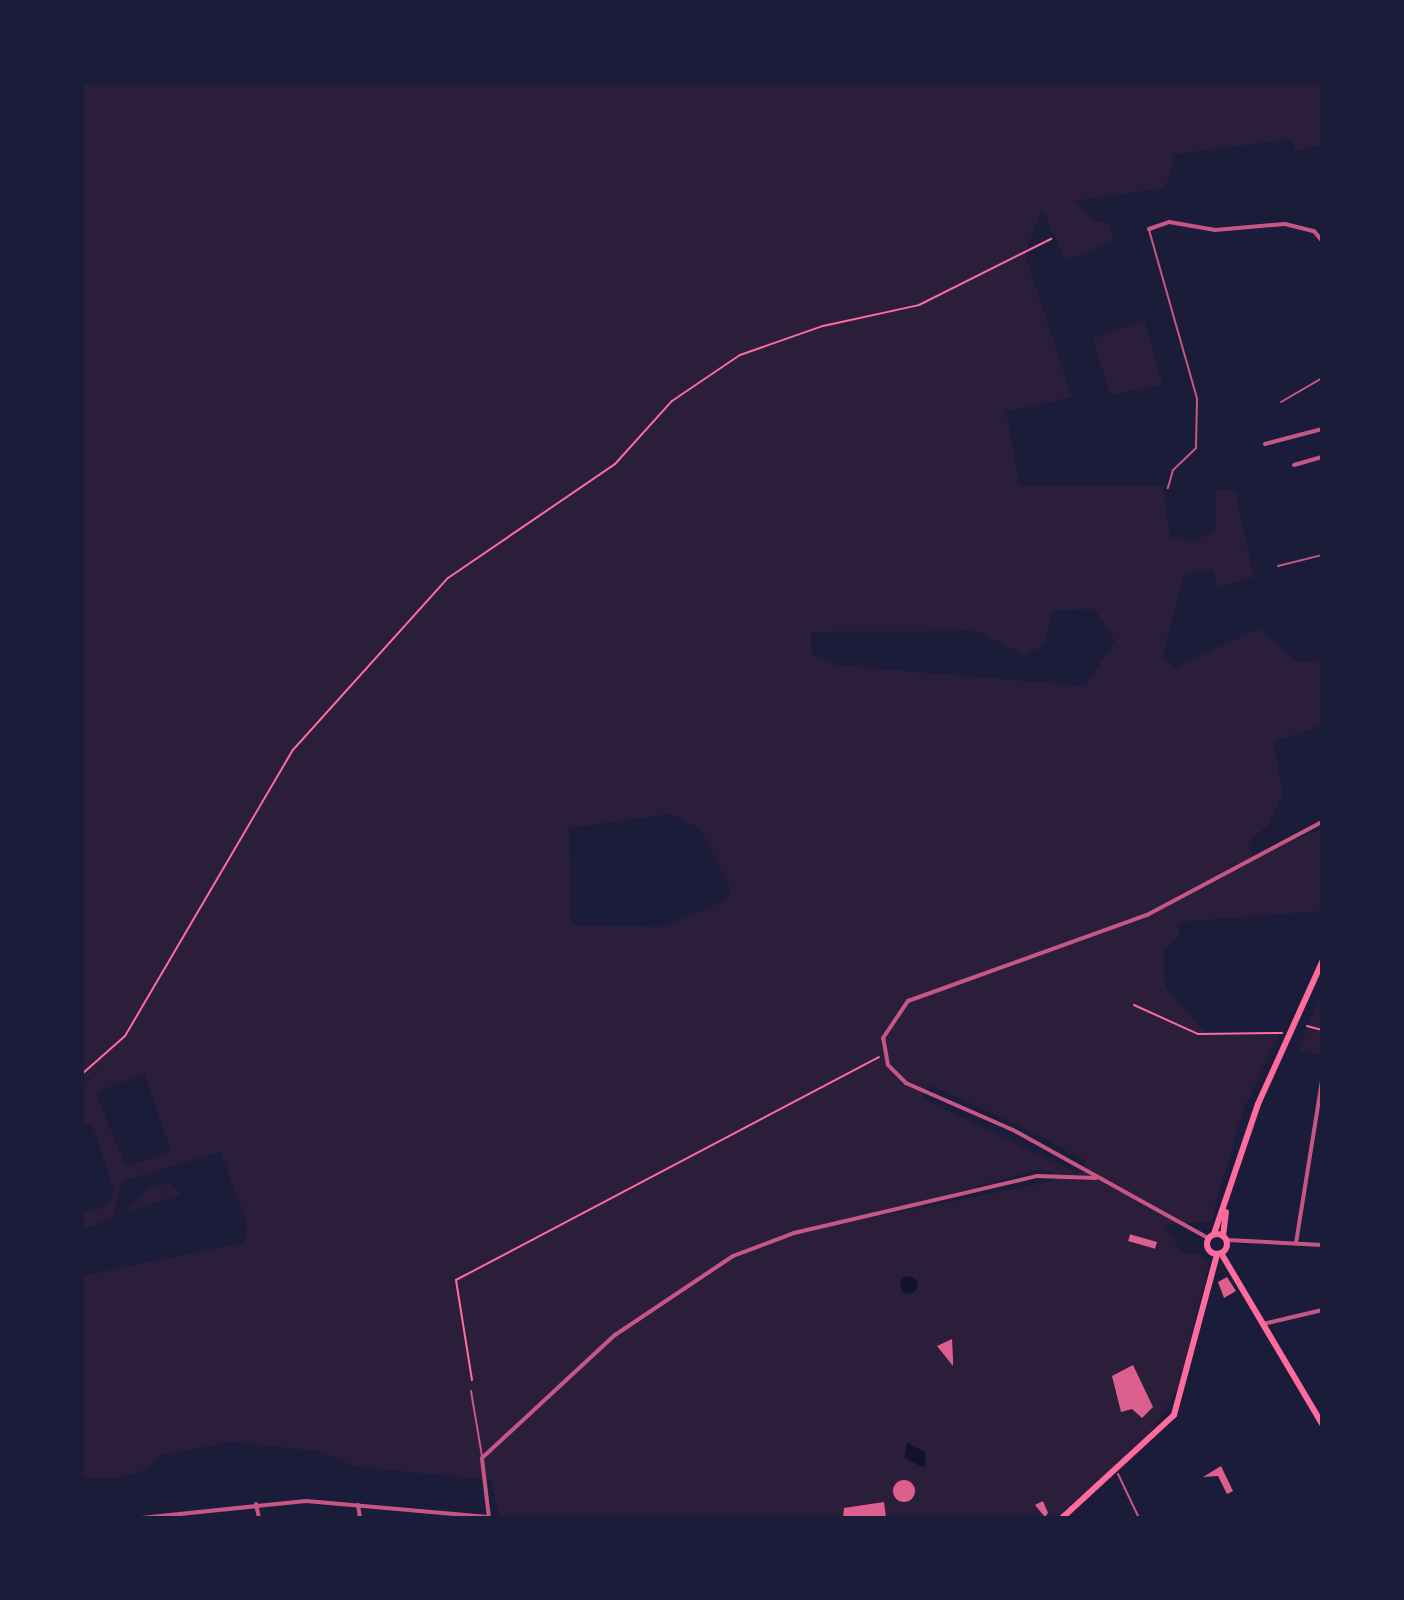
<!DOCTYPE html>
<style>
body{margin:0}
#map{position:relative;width:1404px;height:1600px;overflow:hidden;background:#1b1b3a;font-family:"IBM Plex Sans",sans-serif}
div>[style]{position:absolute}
.green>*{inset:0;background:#2a1e3b}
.water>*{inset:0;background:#12122b}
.round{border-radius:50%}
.building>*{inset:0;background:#dd5f8e;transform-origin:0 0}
.path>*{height:2px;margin:-1px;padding:0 1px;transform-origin:1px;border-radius:1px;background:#ff6b9d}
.service>*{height:2px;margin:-1px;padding:0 1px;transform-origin:1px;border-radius:1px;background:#c65784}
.minor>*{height:4px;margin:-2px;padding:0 2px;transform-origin:2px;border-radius:2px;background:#c65784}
.secondary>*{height:6px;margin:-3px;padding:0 3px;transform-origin:3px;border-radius:3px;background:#ff6b9d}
.secondary>.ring{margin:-3px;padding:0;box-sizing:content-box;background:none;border:6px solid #ff6b9d;border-radius:50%}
span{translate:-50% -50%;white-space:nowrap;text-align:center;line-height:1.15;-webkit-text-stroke:8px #1b1b3a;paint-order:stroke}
.frame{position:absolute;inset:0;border:84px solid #1b1b3a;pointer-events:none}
</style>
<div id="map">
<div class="green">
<i style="clip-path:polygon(evenodd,82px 82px,1322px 82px,1322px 144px,1296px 151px,1291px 139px,1176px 154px,1165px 188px,1075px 201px,1093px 220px,1110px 224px,1114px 241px,1065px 261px,1042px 208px,1025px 255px,1072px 397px,1006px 412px,1020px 486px,1163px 486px,1170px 538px,1195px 541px,1216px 530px,1215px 490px,1235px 490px,1254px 577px,1216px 588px,1214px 571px,1185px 573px,1162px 657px,1176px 668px,1259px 628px,1297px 662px,1322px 660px,1322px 725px,1274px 742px,1283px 793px,1269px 824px,1248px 843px,1252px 855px,1322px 829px,1322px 911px,1179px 922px,1179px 935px,1164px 950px,1165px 987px,1206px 1033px,1280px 1034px,1244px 1108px,1211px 1221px,1164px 1225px,1183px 1254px,1199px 1253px,1209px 1264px,1178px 1388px,1148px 1437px,1055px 1518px,499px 1518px,491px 1480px,356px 1467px,318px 1451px,231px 1442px,158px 1456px,148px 1469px,115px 1479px,82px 1478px,82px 1276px,245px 1242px,247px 1223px,220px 1152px,122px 1181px,113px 1219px,82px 1229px,82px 1214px,106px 1206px,114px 1191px,94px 1129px,82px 1120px,82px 1084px,107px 1066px,82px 1082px,82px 82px,1095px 609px,1115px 641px,1085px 686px,835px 665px,811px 654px,811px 632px,976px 631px,1024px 655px,1043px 646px,1054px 610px,1095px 609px,82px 82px,671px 814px,700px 829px,731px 891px,727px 900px,661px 927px,571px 925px,569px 828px,671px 814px,82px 82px,144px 1073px,171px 1151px,126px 1167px,96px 1093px,144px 1073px,82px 82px,928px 1084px,1038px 1135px,1085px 1161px,1084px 1170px,1077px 1173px,922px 1098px,928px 1084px,82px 82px,1037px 1170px,1054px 1172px,1052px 1181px,859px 1220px,1037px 1170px)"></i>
<i style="clip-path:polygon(1144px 320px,1163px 385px,1110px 395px,1093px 339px)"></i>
<i style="clip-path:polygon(1322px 991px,1322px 1055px,1298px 1050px)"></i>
<i style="clip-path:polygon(170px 1184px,181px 1194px,124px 1213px,152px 1185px)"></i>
</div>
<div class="water">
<i class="round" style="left:900px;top:1276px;width:18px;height:18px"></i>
<i style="clip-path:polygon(907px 1442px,926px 1453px,924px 1468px,904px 1457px)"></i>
</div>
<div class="building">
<i style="left:1157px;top:1242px;width:7px;height:28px;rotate:106deg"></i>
<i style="clip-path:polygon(1227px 1277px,1236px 1291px,1224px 1298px,1218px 1282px)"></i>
<i style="clip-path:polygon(952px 1339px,953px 1358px,953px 1366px,937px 1346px)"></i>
<i style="clip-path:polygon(1133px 1365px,1153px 1407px,1142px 1418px,1132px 1409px,1121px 1412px,1112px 1376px)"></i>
<i style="clip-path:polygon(1221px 1466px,1233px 1491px,1227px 1494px,1218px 1476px,1203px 1477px)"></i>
<i class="round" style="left:893px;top:1480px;width:22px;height:22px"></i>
<i style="clip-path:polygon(1043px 1501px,1048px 1513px,1045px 1517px,1035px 1505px)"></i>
<i style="clip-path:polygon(884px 1502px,886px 1517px,843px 1518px,844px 1508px)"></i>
</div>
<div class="path">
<i style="left:1134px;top:1005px;width:70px;rotate:24.4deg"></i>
<i style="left:1198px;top:1034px;width:84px;rotate:-0.7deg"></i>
<i style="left:1307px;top:1026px;width:16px;rotate:15deg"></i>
<i style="left:82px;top:1074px;width:57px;rotate:-41.5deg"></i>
<i style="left:125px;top:1036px;width:330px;rotate:-59.6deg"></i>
<i style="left:292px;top:751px;width:233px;rotate:-48deg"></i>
<i style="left:448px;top:578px;width:202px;rotate:-34.3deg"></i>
<i style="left:615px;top:464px;width:85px;rotate:-47.9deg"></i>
<i style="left:672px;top:401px;width:82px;rotate:-34.1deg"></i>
<i style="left:740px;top:355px;width:88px;rotate:-19.3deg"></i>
<i style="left:823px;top:326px;width:98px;rotate:-12.3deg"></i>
<i style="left:919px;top:305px;width:148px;rotate:-26.6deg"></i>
<i style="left:472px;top:1380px;width:101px;rotate:-99.1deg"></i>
<i style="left:456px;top:1280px;width:478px;rotate:-27.8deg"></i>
<i style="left:1316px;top:1518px;width:6px;rotate:-18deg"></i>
</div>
<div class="service">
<i style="left:1149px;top:230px;width:176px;rotate:74.1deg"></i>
<i style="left:1197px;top:399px;width:49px;rotate:91.2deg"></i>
<i style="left:1196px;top:448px;width:32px;rotate:136deg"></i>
<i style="left:1173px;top:470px;width:19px;rotate:106deg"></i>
<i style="left:1281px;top:402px;width:48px;rotate:-30.3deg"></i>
<i style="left:1278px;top:566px;width:45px;rotate:-14deg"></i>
<i style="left:471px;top:1391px;width:66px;rotate:80.4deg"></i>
<i style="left:1118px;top:1474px;width:49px;rotate:64.5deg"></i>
</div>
<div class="minor">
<i style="left:1149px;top:229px;width:21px;rotate:-19deg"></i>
<i style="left:1169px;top:222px;width:47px;rotate:9.9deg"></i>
<i style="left:1215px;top:230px;width:70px;rotate:-4.9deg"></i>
<i style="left:1285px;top:224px;width:30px;rotate:14deg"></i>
<i style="left:1314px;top:231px;width:13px;rotate:51deg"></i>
<i style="left:1265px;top:444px;width:59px;rotate:-14.7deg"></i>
<i style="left:1294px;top:465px;width:29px;rotate:-16deg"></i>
<i style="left:1208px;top:1238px;width:223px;rotate:-151deg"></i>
<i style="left:1013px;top:1130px;width:117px;rotate:-156.3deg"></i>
<i style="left:906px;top:1083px;width:25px;rotate:-135deg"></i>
<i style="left:888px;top:1065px;width:27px;rotate:-100deg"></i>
<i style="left:883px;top:1038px;width:45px;rotate:-56deg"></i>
<i style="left:908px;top:1001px;width:254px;rotate:-19.8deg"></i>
<i style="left:1147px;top:915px;width:198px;rotate:-28deg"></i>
<i style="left:1227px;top:1240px;width:95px;rotate:3deg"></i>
<i style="left:1296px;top:1243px;width:164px;rotate:-80.9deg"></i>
<i style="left:1263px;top:1324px;width:61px;rotate:-13.3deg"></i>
<i style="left:256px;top:1504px;width:14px;rotate:78deg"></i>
<i style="left:358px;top:1505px;width:13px;rotate:81deg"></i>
<i style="left:141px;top:1518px;width:166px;rotate:-5.9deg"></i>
<i style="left:306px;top:1501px;width:183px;rotate:5deg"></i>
<i style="left:489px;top:1518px;width:60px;rotate:-96.7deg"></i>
<i style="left:482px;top:1458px;width:181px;rotate:-42.8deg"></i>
<i style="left:615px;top:1335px;width:142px;rotate:-33.8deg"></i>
<i style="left:733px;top:1256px;width:65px;rotate:-20.7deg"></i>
<i style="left:794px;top:1233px;width:250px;rotate:-13.2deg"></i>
<i style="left:1037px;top:1176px;width:59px;rotate:1.9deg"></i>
</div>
<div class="secondary">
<i class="ring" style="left:1207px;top:1234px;width:14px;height:14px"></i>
<i style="left:1214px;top:1234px;width:137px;rotate:-71.3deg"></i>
<i style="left:1258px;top:1104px;width:156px;rotate:-65.7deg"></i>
<i style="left:1223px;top:1236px;width:24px;rotate:-83deg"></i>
<i style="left:1221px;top:1253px;width:199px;rotate:59.4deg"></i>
<i style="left:1062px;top:1518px;width:152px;rotate:-42.6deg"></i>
<i style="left:1174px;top:1415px;width:167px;rotate:-75deg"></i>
</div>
<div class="frame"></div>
</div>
